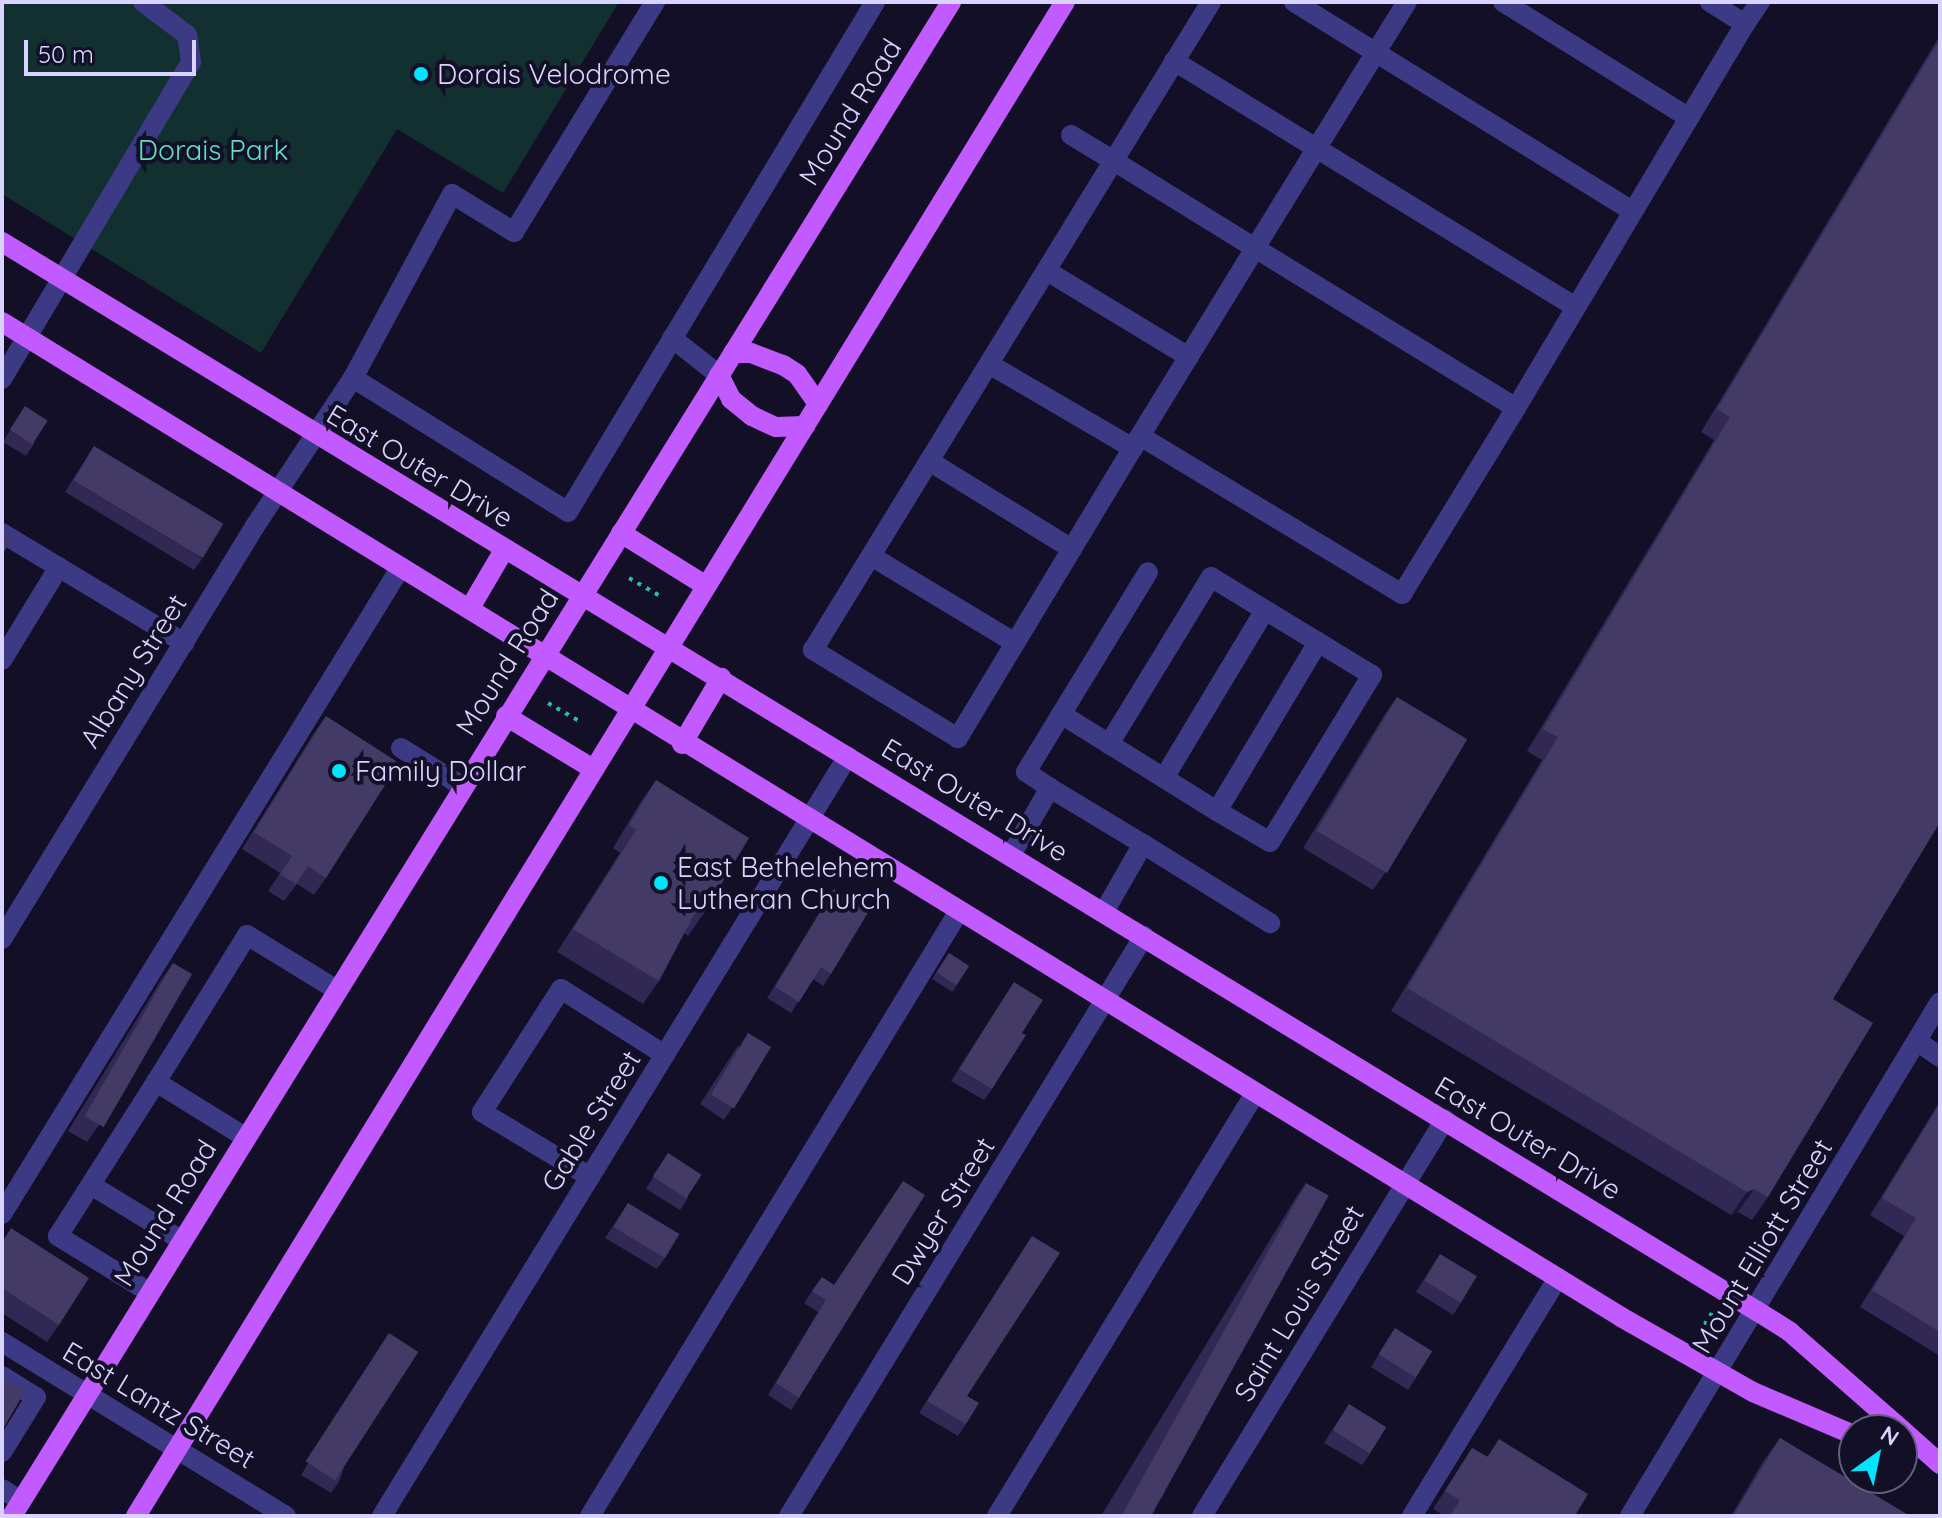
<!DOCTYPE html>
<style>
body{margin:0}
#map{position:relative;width:1942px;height:1518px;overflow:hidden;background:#130f26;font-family:Quicksand,sans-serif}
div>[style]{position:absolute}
.green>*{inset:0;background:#12302f}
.path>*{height:4px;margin-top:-2px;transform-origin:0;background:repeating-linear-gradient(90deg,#2fb8b0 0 4px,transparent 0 10px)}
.minor>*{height:20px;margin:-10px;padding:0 10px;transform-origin:10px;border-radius:10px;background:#3d3a85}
.major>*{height:20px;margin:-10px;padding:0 10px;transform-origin:10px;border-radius:10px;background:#c25bff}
.wall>*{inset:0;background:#312854;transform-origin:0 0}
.shaded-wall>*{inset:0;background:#1d163a}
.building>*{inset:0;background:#433a66;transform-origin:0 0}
.dots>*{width:22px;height:22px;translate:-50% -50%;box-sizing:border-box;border:4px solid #130f26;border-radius:50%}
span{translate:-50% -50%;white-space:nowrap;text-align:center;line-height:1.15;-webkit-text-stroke:8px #130f26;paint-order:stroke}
.poi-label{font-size:28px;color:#d9d4ff}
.left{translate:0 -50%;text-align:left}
.street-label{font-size:28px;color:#d9d4ff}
.park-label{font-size:28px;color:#5fe0c0}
.frame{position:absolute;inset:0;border:4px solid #d9d4ff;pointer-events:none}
.north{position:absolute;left:1838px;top:1414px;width:80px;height:80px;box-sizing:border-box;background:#130f26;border:2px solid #625e7d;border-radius:50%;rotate:33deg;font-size:22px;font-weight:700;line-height:32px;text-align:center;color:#d9d4ff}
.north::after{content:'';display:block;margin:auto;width:28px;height:36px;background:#00e5ff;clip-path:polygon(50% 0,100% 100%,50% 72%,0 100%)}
.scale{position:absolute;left:24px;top:40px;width:172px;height:36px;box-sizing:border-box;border:4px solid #d9d4ff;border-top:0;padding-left:10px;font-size:24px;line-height:28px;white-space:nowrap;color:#d9d4ff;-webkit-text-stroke:6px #130f26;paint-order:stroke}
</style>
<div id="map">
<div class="green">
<i style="clip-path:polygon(2px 2px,619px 2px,503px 193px,397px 129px,261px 353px,2px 194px)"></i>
</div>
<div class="path">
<i style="left:629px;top:578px;width:36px;rotate:30deg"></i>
<i style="left:548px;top:703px;width:36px;rotate:30deg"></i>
<i style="left:1699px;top:1333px;width:27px;rotate:-57deg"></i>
</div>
<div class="minor">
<i style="left:1294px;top:2px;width:398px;rotate:31.7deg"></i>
<i style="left:1503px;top:2px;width:219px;rotate:31.9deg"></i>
<i style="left:1710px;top:2px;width:41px;rotate:32.2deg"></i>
<i style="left:1745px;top:24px;width:27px;rotate:-56deg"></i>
<i style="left:1174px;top:61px;width:471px;rotate:31.5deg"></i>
<i style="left:1071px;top:135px;width:50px;rotate:31.2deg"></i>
<i style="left:1114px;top:161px;width:166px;rotate:31.7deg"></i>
<i style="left:1255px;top:248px;width:306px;rotate:31.5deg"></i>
<i style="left:1516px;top:408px;width:218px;rotate:121.5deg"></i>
<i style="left:1402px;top:594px;width:306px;rotate:-148.9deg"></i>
<i style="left:1140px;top:436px;width:220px;rotate:-58.5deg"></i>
<i style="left:1255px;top:248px;width:289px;rotate:-58.3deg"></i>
<i style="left:1047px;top:271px;width:166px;rotate:31.2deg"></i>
<i style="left:672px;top:338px;width:60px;rotate:38.2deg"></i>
<i style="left:989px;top:364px;width:167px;rotate:30.3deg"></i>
<i style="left:353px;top:378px;width:209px;rotate:-61.7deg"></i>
<i style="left:452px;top:194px;width:73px;rotate:31.5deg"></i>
<i style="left:514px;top:232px;width:270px;rotate:-58.5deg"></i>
<i style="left:2px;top:379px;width:369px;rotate:-59.2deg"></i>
<i style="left:191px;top:62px;width:27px;rotate:-98deg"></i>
<i style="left:187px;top:35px;width:55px;rotate:-143.1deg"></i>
<i style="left:1516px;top:408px;width:447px;rotate:-59.2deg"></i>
<i style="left:1140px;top:436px;width:353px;rotate:121.1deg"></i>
<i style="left:958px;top:738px;width:170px;rotate:-148.7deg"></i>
<i style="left:813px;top:650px;width:760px;rotate:-58.44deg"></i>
<i style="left:929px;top:461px;width:168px;rotate:31.6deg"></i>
<i style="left:2px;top:533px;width:213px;rotate:31.1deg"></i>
<i style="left:871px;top:556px;width:168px;rotate:31.1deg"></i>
<i style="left:2px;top:660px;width:109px;rotate:-58.5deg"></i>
<i style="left:1061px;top:714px;width:184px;rotate:31.9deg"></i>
<i style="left:1217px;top:811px;width:61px;rotate:30.3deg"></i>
<i style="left:1270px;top:842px;width:196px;rotate:-58.6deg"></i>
<i style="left:1372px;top:675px;width:188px;rotate:-148.7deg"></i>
<i style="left:1211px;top:577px;width:196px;rotate:121.4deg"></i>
<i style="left:401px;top:748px;width:72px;rotate:31.9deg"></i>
<i style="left:1164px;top:778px;width:196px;rotate:-59deg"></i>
<i style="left:1050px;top:788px;width:109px;rotate:31.1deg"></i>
<i style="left:1217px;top:811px;width:197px;rotate:-59.1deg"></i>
<i style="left:1011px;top:855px;width:78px;rotate:-59.8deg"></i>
<i style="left:1050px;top:788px;width:29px;rotate:-146deg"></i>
<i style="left:1026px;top:772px;width:234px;rotate:-58.6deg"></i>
<i style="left:1104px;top:912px;width:78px;rotate:-60.2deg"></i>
<i style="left:1143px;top:844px;width:150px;rotate:31.9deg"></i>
<i style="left:2px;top:939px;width:484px;rotate:-58.5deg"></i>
<i style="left:255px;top:526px;width:178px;rotate:-56.5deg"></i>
<i style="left:353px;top:378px;width:253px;rotate:31.9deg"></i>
<i style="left:568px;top:512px;width:595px;rotate:-58.95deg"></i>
<i style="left:1917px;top:1041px;width:28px;rotate:35deg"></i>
<i style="left:245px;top:1137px;width:105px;rotate:-148.3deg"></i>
<i style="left:156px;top:1082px;width:173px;rotate:-58.2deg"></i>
<i style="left:247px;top:935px;width:103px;rotate:31.5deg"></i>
<i style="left:590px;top:1177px;width:126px;rotate:-149deg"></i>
<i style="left:482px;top:1112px;width:146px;rotate:-57.3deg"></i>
<i style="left:561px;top:989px;width:123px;rotate:32.4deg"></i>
<i style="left:91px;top:1185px;width:105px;rotate:31.4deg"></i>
<i style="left:2px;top:1214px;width:760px;rotate:-58.34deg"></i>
<i style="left:149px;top:1292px;width:107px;rotate:-148.4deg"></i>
<i style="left:58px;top:1236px;width:183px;rotate:-57.5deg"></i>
<i style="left:2px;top:1342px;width:333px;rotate:31.5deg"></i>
<i style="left:2px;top:1376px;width:40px;rotate:32deg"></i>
<i style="left:36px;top:1397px;width:65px;rotate:121.7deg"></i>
<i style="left:2px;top:1489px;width:22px;rotate:32deg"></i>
<i style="left:382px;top:1516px;width:891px;rotate:-58.49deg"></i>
<i style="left:590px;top:1516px;width:706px;rotate:-58.61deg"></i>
<i style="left:789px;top:1516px;width:680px;rotate:-58.53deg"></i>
<i style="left:997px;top:1516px;width:495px;rotate:-58.6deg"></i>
<i style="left:1202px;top:1516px;width:465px;rotate:-58.5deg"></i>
<i style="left:1412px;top:1516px;width:279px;rotate:-58.5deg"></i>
<i style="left:1630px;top:1516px;width:600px;rotate:-58.91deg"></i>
</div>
<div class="major">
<i style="left:2px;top:242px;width:2055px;rotate:31.35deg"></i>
<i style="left:1757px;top:1311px;width:39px;rotate:32deg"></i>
<i style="left:1790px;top:1332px;width:149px;rotate:41.2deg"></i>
<i style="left:2px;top:322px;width:1900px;rotate:31.57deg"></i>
<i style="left:1621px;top:1317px;width:152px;rotate:29.6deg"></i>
<i style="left:1753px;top:1392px;width:110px;rotate:23.1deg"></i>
<i style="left:733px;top:353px;width:18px"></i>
<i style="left:751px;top:353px;width:34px;rotate:21deg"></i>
<i style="left:783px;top:365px;width:17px;rotate:33deg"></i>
<i style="left:797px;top:374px;width:37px;rotate:55deg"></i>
<i style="left:719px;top:375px;width:27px;rotate:63deg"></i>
<i style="left:731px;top:399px;width:27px;rotate:39deg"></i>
<i style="left:752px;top:416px;width:26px;rotate:25deg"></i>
<i style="left:776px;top:427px;width:29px;rotate:-2deg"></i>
<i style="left:621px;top:533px;width:100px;rotate:31.9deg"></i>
<i style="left:470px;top:608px;width:67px;rotate:-59.6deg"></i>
<i style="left:506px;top:716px;width:102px;rotate:31.3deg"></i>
<i style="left:682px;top:744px;width:77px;rotate:-59.4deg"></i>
<i style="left:1902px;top:1430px;width:51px;rotate:41.8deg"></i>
<i style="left:12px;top:1516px;width:1782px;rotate:-58.19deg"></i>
<i style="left:136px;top:1516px;width:1776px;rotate:-58.47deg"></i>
</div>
<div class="wall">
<i style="clip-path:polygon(1940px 35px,1940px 822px,1833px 999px,1768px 1197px,1752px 1220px,1738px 1212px,1731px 1215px,1391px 1011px,1542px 760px,1527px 751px,1714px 440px,1701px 432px)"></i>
<i style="clip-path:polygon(25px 406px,34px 444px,26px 456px,3px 442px)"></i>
<i style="clip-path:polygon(94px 446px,202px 559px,194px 570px,65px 492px)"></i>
<i style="clip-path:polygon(1397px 697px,1385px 873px,1373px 890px,1303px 848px,1385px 714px)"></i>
<i style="clip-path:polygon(326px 716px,326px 878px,314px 895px,297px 884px,284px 901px,268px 891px,280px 873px,242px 849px,314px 733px)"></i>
<i style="clip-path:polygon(656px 780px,704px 913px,688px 936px,684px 933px,659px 981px,643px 1004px,557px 952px,620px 853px,613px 848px,640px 803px)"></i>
<i style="clip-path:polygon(834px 889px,831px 974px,823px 986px,813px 979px,791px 1013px,767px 998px)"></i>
<i style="left:949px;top:953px;width:24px;height:31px;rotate:33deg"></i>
<i style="clip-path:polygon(173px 963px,99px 1125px,87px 1142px,68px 1131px,161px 980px)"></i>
<i style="clip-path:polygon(1014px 982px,1022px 1033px,992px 1089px,984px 1100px,951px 1081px)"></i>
<i style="clip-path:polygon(739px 1044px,732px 1108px,724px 1120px,700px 1104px)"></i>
<i style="clip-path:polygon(1940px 1101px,1940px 1356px,1860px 1307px,1904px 1236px,1870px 1215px)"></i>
<i style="clip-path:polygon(668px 1153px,688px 1198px,680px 1210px,646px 1189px)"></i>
<i style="clip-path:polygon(1306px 1183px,1133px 1516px,1101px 1516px,1298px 1194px)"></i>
<i style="clip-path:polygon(628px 1203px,665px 1258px,657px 1269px,605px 1238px)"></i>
<i style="clip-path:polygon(11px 1229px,59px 1325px,47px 1342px,2px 1313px,2px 1242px)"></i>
<i style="clip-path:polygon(1032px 1236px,967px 1396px,966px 1424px,958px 1436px,919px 1413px)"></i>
<i style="clip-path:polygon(1440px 1254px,1461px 1303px,1453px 1315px,1416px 1292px)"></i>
<i style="clip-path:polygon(822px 1277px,834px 1285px,799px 1398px,791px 1410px,768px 1395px,818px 1312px,804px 1303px)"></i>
<i style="clip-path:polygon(1395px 1328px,1416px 1378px,1408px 1390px,1371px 1367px)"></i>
<i style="clip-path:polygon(389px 1333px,339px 1482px,331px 1493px,301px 1475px)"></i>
<i style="clip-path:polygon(1349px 1404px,1370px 1454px,1362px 1465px,1324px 1443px)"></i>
<i style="clip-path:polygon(1780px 1438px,1910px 1516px,1731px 1516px,1764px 1460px)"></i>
<i style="clip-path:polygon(1499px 1439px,1575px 1516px,1445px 1516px,1433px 1509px,1472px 1448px,1487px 1457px)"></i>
</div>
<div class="shaded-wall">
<i style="clip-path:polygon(1754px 1189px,1738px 1212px,1731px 1215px,1747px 1192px)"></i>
</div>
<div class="building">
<i style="clip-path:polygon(1940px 39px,1940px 822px,1833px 999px,1873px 1023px,1768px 1197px,1754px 1189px,1747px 1192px,1407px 988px,1558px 737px,1543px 729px,1730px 417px,1717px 409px)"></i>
<i style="left:25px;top:406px;width:27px;height:28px;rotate:33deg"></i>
<i style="left:94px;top:446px;width:151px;height:40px;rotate:31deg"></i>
<i style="clip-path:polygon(2px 533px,12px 539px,2px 555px)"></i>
<i style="left:1397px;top:697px;width:82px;height:156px;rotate:31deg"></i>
<i style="clip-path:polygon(326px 716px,399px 763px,326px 878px,308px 866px,296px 884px,280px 874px,292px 856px,254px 832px)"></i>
<i style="clip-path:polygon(656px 780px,749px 838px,704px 913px,697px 909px,659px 981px,573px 929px,636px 830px,629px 825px)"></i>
<i style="clip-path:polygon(834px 889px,869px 911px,831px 974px,821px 967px,799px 1002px,775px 987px)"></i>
<i style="left:949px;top:953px;width:24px;height:23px;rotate:33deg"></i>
<i style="left:173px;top:963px;width:22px;height:177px;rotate:30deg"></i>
<i style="clip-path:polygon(1014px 982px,1043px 1000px,1022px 1033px,1026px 1035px,992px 1089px,959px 1069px)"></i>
<i style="left:748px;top:1033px;width:27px;height:72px;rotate:31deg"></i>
<i style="clip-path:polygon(1940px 1103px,1940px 1332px,1872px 1290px,1916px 1218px,1882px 1198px)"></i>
<i style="left:668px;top:1153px;width:40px;height:28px;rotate:33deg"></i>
<i style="clip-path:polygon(903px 1181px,925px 1195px,799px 1398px,776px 1383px,826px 1300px,812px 1291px,822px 1277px,834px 1285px)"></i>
<i style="left:1306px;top:1183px;width:26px;height:391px;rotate:29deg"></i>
<i style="left:628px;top:1203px;width:60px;height:28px;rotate:31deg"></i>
<i style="clip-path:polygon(11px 1228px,89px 1278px,59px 1325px,2px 1288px,2px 1243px)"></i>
<i style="clip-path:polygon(1032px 1236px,1060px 1253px,967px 1396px,979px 1403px,966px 1424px,927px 1401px)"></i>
<i style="left:1440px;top:1254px;width:43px;height:31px;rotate:31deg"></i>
<i style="left:1395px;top:1328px;width:44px;height:31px;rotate:32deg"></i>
<i style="left:389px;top:1333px;width:35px;height:153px;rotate:33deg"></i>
<i style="clip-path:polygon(2px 1378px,25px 1391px,2px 1431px)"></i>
<i style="left:1349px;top:1404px;width:44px;height:31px;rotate:32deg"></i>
<i style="clip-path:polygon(1780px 1438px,1910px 1516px,1733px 1516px)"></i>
<i style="clip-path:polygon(1499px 1439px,1588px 1494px,1575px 1516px,1450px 1516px,1460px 1500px,1445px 1491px,1472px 1448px,1488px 1457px)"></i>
</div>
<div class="dots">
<i style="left:421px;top:74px;background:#00e5ff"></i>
<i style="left:339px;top:771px;background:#00e5ff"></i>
<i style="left:661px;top:883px;background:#00e5ff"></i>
</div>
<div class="poi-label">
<span class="left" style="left:437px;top:74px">Dorais Velodrome</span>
<span class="left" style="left:355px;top:771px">Family Dollar</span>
<span class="left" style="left:677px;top:883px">East Bethelehem<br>Lutheran Church</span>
</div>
<div class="street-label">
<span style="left:850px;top:112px;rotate:-58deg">Mound Road</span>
<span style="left:420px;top:466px;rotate:31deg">East Outer Drive</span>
<span style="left:507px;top:662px;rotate:-58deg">Mound Road</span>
<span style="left:133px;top:671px;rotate:-58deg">Albany Street</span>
<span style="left:975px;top:800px;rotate:31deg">East Outer Drive</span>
<span style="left:591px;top:1121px;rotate:-58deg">Gable Street</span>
<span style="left:1528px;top:1138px;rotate:31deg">East Outer Drive</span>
<span style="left:943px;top:1211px;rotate:-58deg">Dwyer Street</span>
<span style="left:165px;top:1213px;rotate:-58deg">Mound Road</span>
<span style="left:1762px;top:1246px;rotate:-59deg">Mount Elliott Street</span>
<span style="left:1299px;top:1303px;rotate:-59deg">Saint Louis Street</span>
<span style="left:159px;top:1405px;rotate:31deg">East Lantz Street</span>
</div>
<div class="park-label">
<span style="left:213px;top:150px">Dorais Park</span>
</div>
<div class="frame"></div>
<div class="north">N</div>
<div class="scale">50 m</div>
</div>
